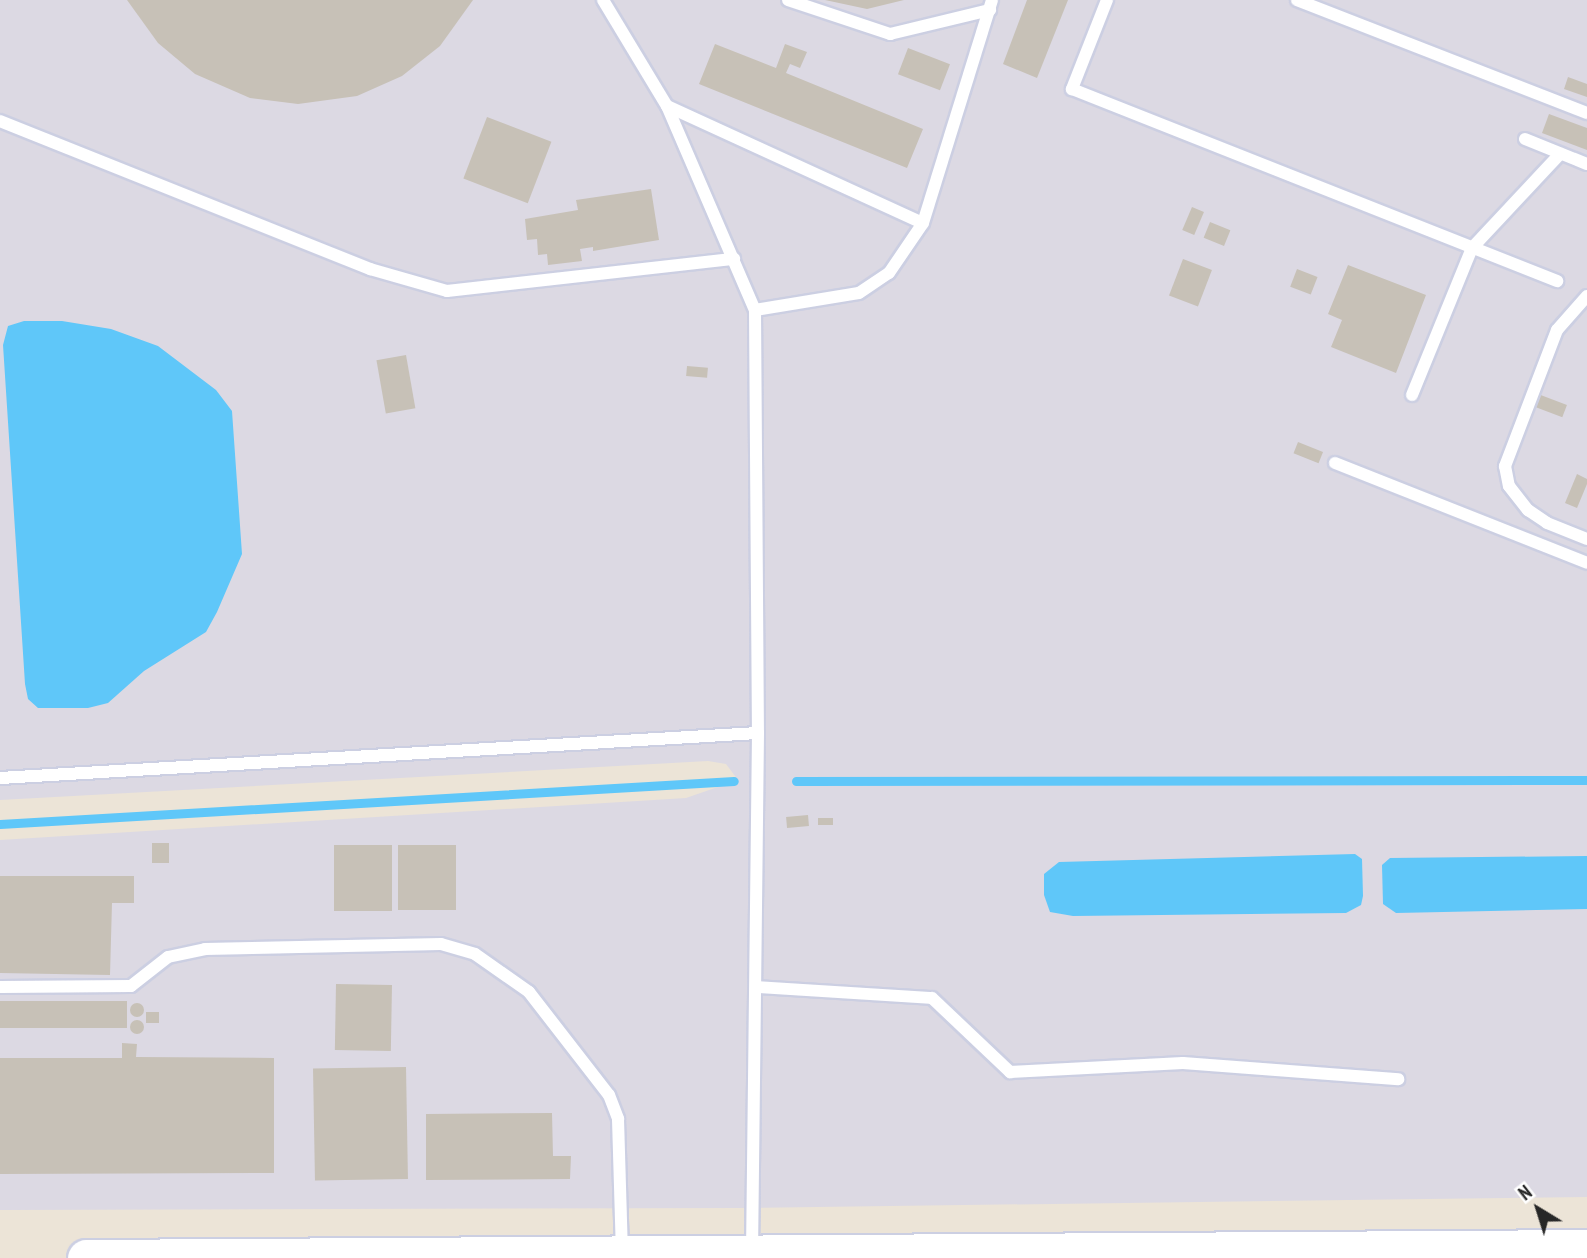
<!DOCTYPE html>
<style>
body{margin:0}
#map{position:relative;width:1587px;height:1258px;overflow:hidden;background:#ece4d7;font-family:"PT Sans Narrow",sans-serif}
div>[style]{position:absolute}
.industrial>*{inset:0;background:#dcd9e3}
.water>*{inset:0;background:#5fc7f9}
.stream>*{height:9px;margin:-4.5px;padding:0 4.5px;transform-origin:4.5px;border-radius:4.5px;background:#5fc7f9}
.building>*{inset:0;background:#c7c1b7;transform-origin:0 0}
.round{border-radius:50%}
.roads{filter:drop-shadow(2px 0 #cccfe2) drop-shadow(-2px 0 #cccfe2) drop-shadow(0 2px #cccfe2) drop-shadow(0 -2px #cccfe2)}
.lane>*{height:12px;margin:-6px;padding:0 6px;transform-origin:6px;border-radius:6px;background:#fff}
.secondary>*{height:37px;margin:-18.5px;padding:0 18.5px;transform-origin:18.5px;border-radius:18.5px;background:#fff}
span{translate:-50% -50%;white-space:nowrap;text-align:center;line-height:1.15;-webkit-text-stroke:5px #fff;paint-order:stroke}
.north{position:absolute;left:1503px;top:1174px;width:70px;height:70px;-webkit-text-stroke:5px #fff;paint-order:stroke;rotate:322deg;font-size:19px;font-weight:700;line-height:28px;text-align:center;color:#272727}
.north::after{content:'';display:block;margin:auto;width:24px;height:32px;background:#272727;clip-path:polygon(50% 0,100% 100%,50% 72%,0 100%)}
</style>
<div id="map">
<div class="industrial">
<i style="clip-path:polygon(0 0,1587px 0,1587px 1197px,737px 1208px,0 1210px,0 840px,686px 798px,738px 780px,726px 764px,708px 761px,0 800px)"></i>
</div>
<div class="water">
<i style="clip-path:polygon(24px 321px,62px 321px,111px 329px,158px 346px,216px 390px,232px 411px,242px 554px,217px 612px,206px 632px,144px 671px,108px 703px,88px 708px,38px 708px,28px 699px,25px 684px,3px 345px,8px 326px)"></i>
<i style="clip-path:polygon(1355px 854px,1362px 859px,1363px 896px,1361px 905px,1346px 913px,1073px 916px,1050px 912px,1044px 895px,1044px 874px,1059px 862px)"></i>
<i style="clip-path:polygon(1587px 856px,1587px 909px,1396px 913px,1383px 904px,1382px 865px,1390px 858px)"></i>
</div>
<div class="stream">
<i style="left:796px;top:781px;width:791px;rotate:-0.07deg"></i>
<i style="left:0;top:824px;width:735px;rotate:-3.35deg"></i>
</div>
<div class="building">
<i style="clip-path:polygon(127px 0,473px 0,440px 46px,402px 76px,357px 96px,298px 104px,250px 98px,195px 74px,158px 43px)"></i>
<i style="clip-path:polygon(825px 0,904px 0,867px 9px)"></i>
<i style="clip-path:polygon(1027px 0,1068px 0,1037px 78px,1003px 64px)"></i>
<i style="clip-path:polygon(715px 44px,776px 68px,785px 44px,807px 52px,800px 68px,790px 64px,786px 73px,923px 129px,907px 168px,699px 84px)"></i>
<i style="left:908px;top:48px;width:45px;height:28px;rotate:21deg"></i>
<i style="clip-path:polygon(1568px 77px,1587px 84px,1587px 97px,1564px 89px)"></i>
<i style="clip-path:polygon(1549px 114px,1587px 128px,1587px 150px,1542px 133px)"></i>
<i style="left:487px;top:117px;width:69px;height:66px;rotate:21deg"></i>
<i style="clip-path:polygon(651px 189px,659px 240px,593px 251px,593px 247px,580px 249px,582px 261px,548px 265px,547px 254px,538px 255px,537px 239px,527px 240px,525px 219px,578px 210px,576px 200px)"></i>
<i style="left:1192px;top:207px;width:13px;height:25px;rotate:23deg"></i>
<i style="left:1210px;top:222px;width:22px;height:17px;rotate:22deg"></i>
<i style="left:1183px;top:259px;width:31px;height:39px;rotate:21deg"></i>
<i style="clip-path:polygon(1348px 265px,1426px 295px,1396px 373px,1331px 347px,1342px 320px,1328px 314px)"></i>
<i style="left:1297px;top:269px;width:22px;height:19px;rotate:21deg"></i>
<i style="left:406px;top:355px;width:54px;height:30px;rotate:80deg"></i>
<i style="left:687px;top:366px;width:21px;height:10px;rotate:5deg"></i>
<i style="left:1538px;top:394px;width:31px;height:13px;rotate:21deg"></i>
<i style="left:1298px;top:442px;width:27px;height:12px;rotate:22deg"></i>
<i style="clip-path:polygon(1577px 474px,1587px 479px,1587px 484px,1577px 508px,1565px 503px)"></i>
<i style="left:808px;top:815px;width:11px;height:22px;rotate:85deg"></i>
<i style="left:818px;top:818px;width:15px;height:7px"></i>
<i style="left:152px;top:843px;width:17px;height:20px"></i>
<i style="left:334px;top:845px;width:58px;height:66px"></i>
<i style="left:398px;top:845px;width:58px;height:65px"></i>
<i style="clip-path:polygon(0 876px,134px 876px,134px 903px,112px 903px,110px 975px,0 973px)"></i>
<i style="left:336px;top:984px;width:56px;height:66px;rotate:1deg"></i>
<i style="left:0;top:1001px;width:127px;height:27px"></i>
<i class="round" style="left:130px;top:1003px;width:14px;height:14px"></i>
<i style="left:146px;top:1012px;width:13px;height:11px"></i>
<i class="round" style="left:130px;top:1020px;width:14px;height:14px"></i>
<i style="clip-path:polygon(122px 1043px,137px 1044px,136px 1057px,274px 1058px,274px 1173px,0 1174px,0 1058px,122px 1058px)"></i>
<i style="left:406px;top:1067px;width:112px;height:93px;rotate:89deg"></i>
<i style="clip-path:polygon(552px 1113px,553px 1156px,571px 1156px,570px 1179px,426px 1180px,426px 1114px)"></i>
</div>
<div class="roads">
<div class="lane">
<i style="left:603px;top:0;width:124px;rotate:58.9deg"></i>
<i style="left:667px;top:106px;width:222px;rotate:66.7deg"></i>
<i style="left:755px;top:310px;width:423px;rotate:89.6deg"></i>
<i style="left:758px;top:733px;width:518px;rotate:90.66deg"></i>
<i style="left:788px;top:0;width:108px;rotate:18.4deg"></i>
<i style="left:890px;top:34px;width:103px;rotate:-13.5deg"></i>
<i style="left:1107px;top:0;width:96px;rotate:111.5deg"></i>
<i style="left:1072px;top:89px;width:522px;rotate:21.6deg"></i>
<i style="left:1297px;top:0;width:311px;rotate:21.3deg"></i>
<i style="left:667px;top:106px;width:281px;rotate:24.6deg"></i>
<i style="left:0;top:121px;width:399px;rotate:21.8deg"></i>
<i style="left:370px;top:269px;width:80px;rotate:15.9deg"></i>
<i style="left:447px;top:291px;width:289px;rotate:-6.4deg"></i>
<i style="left:1525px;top:139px;width:67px;rotate:22deg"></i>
<i style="left:1587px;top:296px;width:45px;rotate:131.4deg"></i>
<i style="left:1557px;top:330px;width:146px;rotate:110.9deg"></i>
<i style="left:1505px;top:466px;width:20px;rotate:79deg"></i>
<i style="left:1509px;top:486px;width:31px;rotate:52deg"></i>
<i style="left:1528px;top:510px;width:23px;rotate:34deg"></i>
<i style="left:1547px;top:523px;width:43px;rotate:21.8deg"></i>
<i style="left:755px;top:310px;width:105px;rotate:-9.3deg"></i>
<i style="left:859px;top:293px;width:36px;rotate:-34deg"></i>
<i style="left:889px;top:273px;width:60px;rotate:-55.8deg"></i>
<i style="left:923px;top:223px;width:233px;rotate:-72.8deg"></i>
<i style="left:1412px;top:395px;width:159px;rotate:-67.8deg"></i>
<i style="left:1472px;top:248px;width:129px;rotate:-46.9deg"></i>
<i style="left:1335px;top:463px;width:271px;rotate:21.6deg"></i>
<i style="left:0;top:778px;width:759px;rotate:-3.4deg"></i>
<i style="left:0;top:987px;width:131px;rotate:-0.4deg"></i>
<i style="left:131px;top:986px;width:47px;rotate:-38.1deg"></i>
<i style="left:168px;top:957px;width:38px;rotate:-12deg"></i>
<i style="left:205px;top:949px;width:236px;rotate:-1.2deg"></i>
<i style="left:441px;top:944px;width:35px;rotate:16deg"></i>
<i style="left:475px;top:954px;width:66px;rotate:35.1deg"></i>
<i style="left:529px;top:992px;width:130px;rotate:52.2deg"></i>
<i style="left:609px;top:1095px;width:26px;rotate:69deg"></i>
<i style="left:618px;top:1119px;width:131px;rotate:88.3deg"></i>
<i style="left:757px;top:987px;width:175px;rotate:3.6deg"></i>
<i style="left:932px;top:998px;width:108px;rotate:43.5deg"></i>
<i style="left:1010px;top:1072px;width:173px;rotate:-3deg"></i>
<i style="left:1183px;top:1063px;width:216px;rotate:4.3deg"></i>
</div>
<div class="secondary">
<i style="left:86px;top:1258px;width:1501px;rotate:-0.38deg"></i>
</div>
</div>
<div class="north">N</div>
</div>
